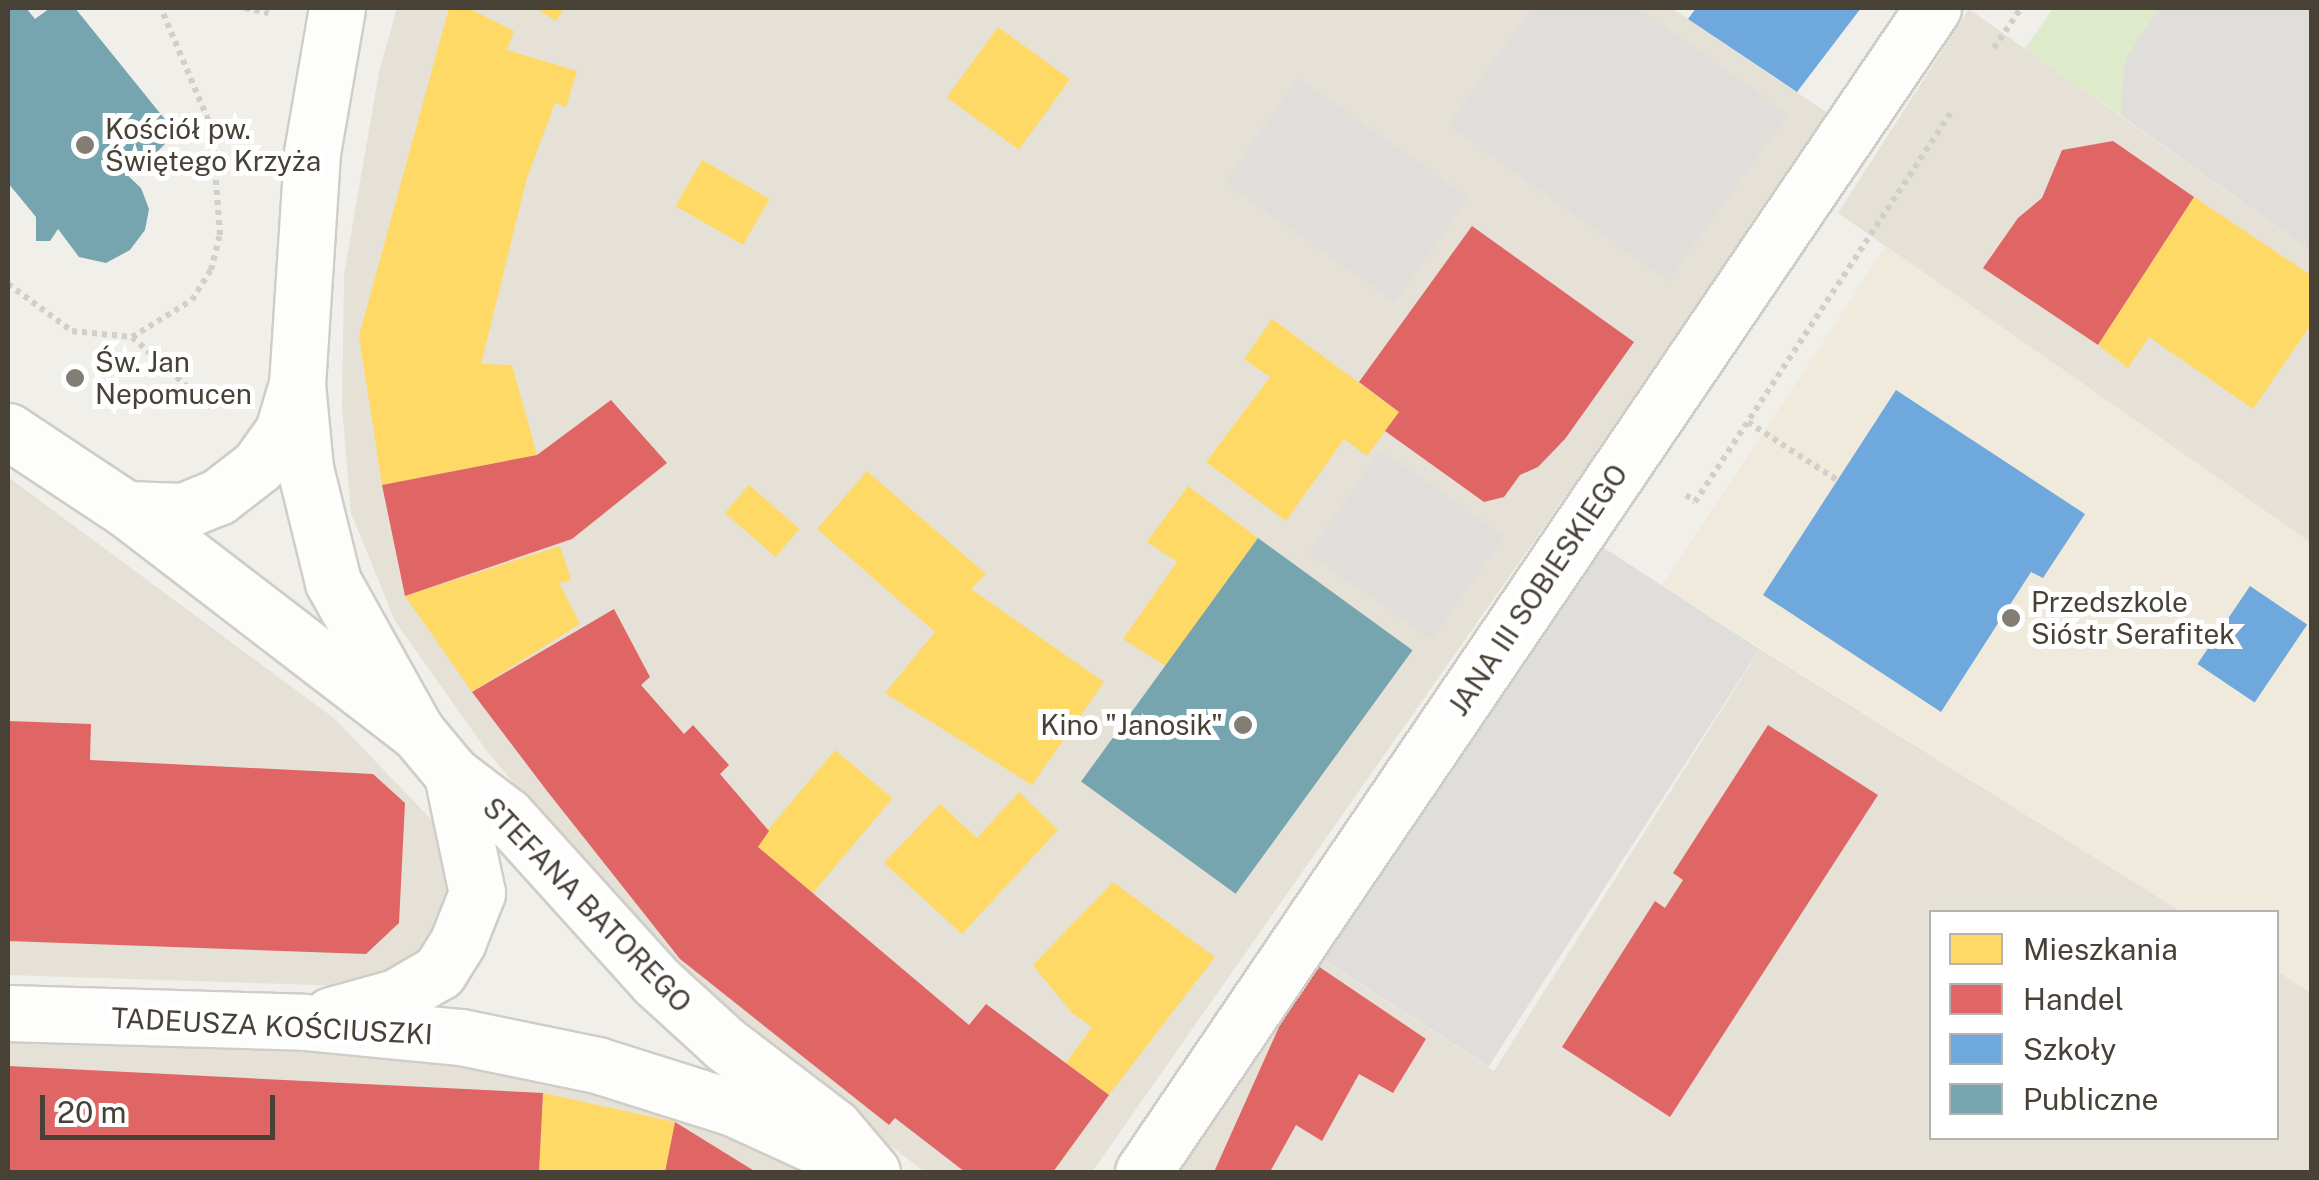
<!DOCTYPE html>
<meta charset="utf-8">
<style>
body{margin:0}
#map{position:relative;width:2319px;height:1180px;overflow:hidden;background:#f1efea;font-family:"Public Sans",sans-serif}
div>[style]{position:absolute}
.residential>*{inset:0;background:#e5e1d7}
.education>*{inset:0;background:#efeadc}
.green>*{inset:0;background:#ddebca}
.parking>*{inset:0;background:#e0deda;transform-origin:0 0}
.homes>*{inset:0;background:#ffd966;transform-origin:0 0}
.shops>*{inset:0;background:#e06666}
.schools>*{inset:0;background:#6fa8dc;transform-origin:0 0}
.public>*{inset:0;background:#76a5af;transform-origin:0 0}
.path>*{height:6px;margin-top:-3px;transform-origin:0;background:repeating-linear-gradient(90deg,#d1cfca 0 5px,transparent 0 10px)}
.roads{filter:drop-shadow(2px 0 #cfcdc8) drop-shadow(-2px 0 #cfcdc8) drop-shadow(0 2px #cfcdc8) drop-shadow(0 -2px #cfcdc8)}
.minor>*{height:55px;margin:-27.5px;padding:0 27.5px;transform-origin:27.5px;border-radius:27.5px;background:#fdfdfc}
.tertiary>*{height:55px;margin:-27.5px;padding:0 27.5px;transform-origin:27.5px;border-radius:27.5px;background:#fdfdfc}
.dots>*{width:28px;height:28px;translate:-50% -50%;box-sizing:border-box;border:5px solid #fff;border-radius:50%}
span{translate:-50% -50%;white-space:nowrap;text-align:center;line-height:1.15;-webkit-text-stroke:10px #fff;paint-order:stroke}
.poi-label{font-size:28px;color:#474136}
.left{translate:0 -50%;text-align:left}
.right{translate:-100% -50%;text-align:right}
.street-label{font-size:28px;color:#474136}
.frame{position:absolute;inset:0;border:10px solid #474136;pointer-events:none}
.legend{position:absolute;left:1929px;top:910px;width:350px;height:230px;box-sizing:border-box;background:#fff;border:2px solid #b5b3af;margin:0;padding:12px 18px;list-style:none;font-size:30px;color:#474136}
.legend li{display:flex;align-items:center;gap:20px;height:50px}
.legend b{width:50px;border:2px solid #b5b3af}
.scale{position:absolute;left:40px;top:1095px;width:235px;height:45px;box-sizing:border-box;border:5px solid #474136;border-top:0;padding-left:12px;font-size:30px;line-height:35px;white-space:nowrap;color:#474136;-webkit-text-stroke:8px #fff;paint-order:stroke}
</style>
<div id="map">
<div class="residential">
<i style="clip-path:polygon(397px 8px,1672px 8px,1832px 116px,1092px 1172px,925px 1172px,729px 1024px,653px 949px,486px 750px,395px 621px,351px 513px,342px 406px,344px 275px,379px 72px)"></i>
<i style="clip-path:polygon(1969px 9px,2311px 251px,2311px 543px,1838px 213px)"></i>
<i style="clip-path:polygon(8px 477px,335px 719px,444px 833px,454px 878px,431px 944px,394px 978px,348px 986px,8px 975px)"></i>
<i style="clip-path:polygon(1760px 649px,2182px 912px,1932px 912px,1932px 1138px,2276px 1138px,2277px 971px,2311px 993px,2311px 1172px,1179px 1172px,1308px 950px,1494px 1071px)"></i>
<i style="clip-path:polygon(8px 1013px,461px 1037px,873px 1172px,8px 1172px)"></i>
</div>
<div class="education">
<i style="clip-path:polygon(1886px 246px,2311px 543px,2311px 993px,2277px 971px,2276px 912px,2182px 912px,1662px 586px)"></i>
</div>
<div class="green">
<i style="clip-path:polygon(2053px 8px,2159px 8px,2125px 59px,2120px 115px,2025px 49px)"></i>
</div>
<div class="parking">
<i style="clip-path:polygon(1532px 8px,1639px 8px,1788px 114px,1668px 281px,1448px 125px)"></i>
<i style="clip-path:polygon(2159px 8px,2311px 8px,2311px 251px,2120px 115px,2125px 59px)"></i>
<i style="left:1298px;top:78px;width:208px;height:128px;rotate:35deg"></i>
<i style="left:1381px;top:450px;width:150px;height:126px;rotate:35deg"></i>
<i style="left:1581px;top:533px;width:213px;height:498px;rotate:33deg"></i>
</div>
<div class="homes">
<i style="clip-path:polygon(449px 8px,468px 8px,514px 31px,507px 50px,577px 71px,566px 107px,555px 103px,527px 178px,481px 364px,512px 365px,537px 455px,382px 485px,359px 336px)"></i>
<i style="clip-path:polygon(536px 8px,564px 8px,556px 21px)"></i>
<i style="left:998px;top:27px;width:89px;height:87px;rotate:36deg"></i>
<i style="left:702px;top:160px;width:78px;height:53px;rotate:30deg"></i>
<i style="clip-path:polygon(2194px 197px,2312px 276px,2312px 323px,2253px 409px,2149px 337px,2128px 368px,2098px 345px)"></i>
<i style="clip-path:polygon(1272px 319px,1399px 412px,1367px 456px,1344px 439px,1286px 521px,1206px 462px,1270px 377px,1244px 359px)"></i>
<i style="clip-path:polygon(867px 471px,986px 574px,971px 589px,1104px 682px,1032px 785px,885px 693px,935px 632px,817px 529px)"></i>
<i style="left:749px;top:485px;width:67px;height:37px;rotate:41deg"></i>
<i style="clip-path:polygon(1188px 486px,1258px 538px,1167px 667px,1123px 639px,1177px 562px,1147px 542px)"></i>
<i style="clip-path:polygon(560px 546px,571px 580px,559px 583px,580px 624px,472px 692px,405px 596px)"></i>
<i style="left:835px;top:750px;width:75px;height:124px;rotate:40deg"></i>
<i style="clip-path:polygon(1019px 792px,1058px 830px,962px 934px,884px 863px,940px 804px,977px 838px)"></i>
<i style="clip-path:polygon(1113px 882px,1215px 957px,1109px 1095px,1066px 1063px,1092px 1027px,1072px 1013px,1033px 965px)"></i>
<i style="clip-path:polygon(543px 1093px,675px 1122px,665px 1172px,539px 1172px)"></i>
</div>
<div class="shops">
<i style="clip-path:polygon(2113px 141px,2194px 197px,2098px 345px,1983px 268px,2018px 218px,2042px 198px,2062px 150px)"></i>
<i style="clip-path:polygon(1472px 226px,1634px 342px,1565px 439px,1538px 467px,1520px 475px,1504px 497px,1484px 502px,1385px 431px,1399px 412px,1359px 382px)"></i>
<i style="clip-path:polygon(611px 400px,667px 463px,572px 539px,405px 596px,382px 485px,537px 455px)"></i>
<i style="clip-path:polygon(614px 609px,650px 677px,641px 685px,684px 734px,693px 725px,729px 765px,720px 774px,769px 831px,758px 847px,969px 1025px,986px 1004px,1109px 1095px,1053px 1172px,965px 1172px,895px 1118px,889px 1125px,680px 959px,547px 791px,472px 692px)"></i>
<i style="clip-path:polygon(8px 721px,91px 724px,90px 760px,373px 774px,405px 803px,399px 923px,366px 954px,8px 941px)"></i>
<i style="clip-path:polygon(1768px 725px,1878px 795px,1670px 1117px,1562px 1047px,1655px 901px,1665px 908px,1683px 880px,1673px 873px)"></i>
<i style="clip-path:polygon(1309px 960px,1426px 1039px,1393px 1093px,1359px 1074px,1322px 1141px,1296px 1125px,1271px 1170px,1276px 1172px,1214px 1172px)"></i>
<i style="clip-path:polygon(8px 1066px,543px 1093px,539px 1172px,8px 1172px)"></i>
<i style="clip-path:polygon(675px 1122px,756px 1172px,665px 1172px)"></i>
</div>
<div class="schools">
<i style="clip-path:polygon(1696px 8px,1861px 8px,1797px 92px,1688px 19px)"></i>
<i style="clip-path:polygon(1896px 390px,2085px 514px,2043px 578px,2031px 572px,1941px 712px,1763px 595px)"></i>
<i style="left:2250px;top:586px;width:69px;height:94px;rotate:34deg"></i>
</div>
<div class="public">
<i style="clip-path:polygon(8px 8px,26px 8px,35px 19px,50px 8px,75px 8px,176px 133px,147px 162px,125px 161px,123px 171px,141px 188px,149px 209px,145px 230px,130px 250px,106px 263px,79px 257px,58px 229px,50px 241px,36px 241px,36px 217px,8px 183px)"></i>
<i style="left:1258px;top:538px;width:191px;height:301px;rotate:36deg"></i>
</div>
<div class="path">
<i style="left:245px;top:8px;width:24px;rotate:12deg"></i>
<i style="left:1994px;top:48px;width:48px;rotate:-56deg"></i>
<i style="left:8px;top:284px;width:79px;rotate:36.3deg"></i>
<i style="left:72px;top:331px;width:60px;rotate:5.7deg"></i>
<i style="left:132px;top:337px;width:108px;rotate:42deg"></i>
<i style="left:132px;top:337px;width:70px;rotate:-31.7deg"></i>
<i style="left:192px;top:300px;width:36px;rotate:-58deg"></i>
<i style="left:211px;top:270px;width:36px;rotate:-76deg"></i>
<i style="left:220px;top:235px;width:106px;rotate:-94.3deg"></i>
<i style="left:212px;top:129px;width:131px;rotate:-112.9deg"></i>
<i style="left:1748px;top:422px;width:106px;rotate:33.1deg"></i>
<i style="left:1686px;top:495px;width:11px;rotate:38deg"></i>
<i style="left:1695px;top:502px;width:466px;rotate:-56.7deg"></i>
</div>
<div class="roads">
<div class="minor">
<i style="left:337px;top:8px;width:147px;rotate:99.8deg"></i>
<i style="left:312px;top:153px;width:231px;rotate:93.7deg"></i>
<i style="left:297px;top:384px;width:84px;rotate:84.6deg"></i>
<i style="left:305px;top:468px;width:117px;rotate:76.2deg"></i>
<i style="left:333px;top:582px;width:172px;rotate:60.8deg"></i>
<i style="left:126px;top:509px;width:57px;rotate:2deg"></i>
<i style="left:183px;top:511px;width:38px;rotate:-22deg"></i>
<i style="left:218px;top:497px;width:51px;rotate:-37.8deg"></i>
<i style="left:258px;top:466px;width:43px;rotate:-54.5deg"></i>
<i style="left:283px;top:431px;width:46px;rotate:-73.5deg"></i>
<i style="left:1143px;top:1172px;width:1407px;rotate:-55.84deg"></i>
</div>
<div class="tertiary">
<i style="left:8px;top:431px;width:141px;rotate:33.5deg"></i>
<i style="left:126px;top:509px;width:367px;rotate:37.5deg"></i>
<i style="left:417px;top:732px;width:55px;rotate:50.2deg"></i>
<i style="left:452px;top:774px;width:69px;rotate:37.4deg"></i>
<i style="left:507px;top:816px;width:222px;rotate:47.9deg"></i>
<i style="left:656px;top:981px;width:93px;rotate:42.4deg"></i>
<i style="left:725px;top:1044px;width:137px;rotate:37.3deg"></i>
<i style="left:834px;top:1127px;width:59px;rotate:49.8deg"></i>
<i style="left:8px;top:1013px;width:296px;rotate:1.7deg"></i>
<i style="left:304px;top:1022px;width:158px;rotate:5.5deg"></i>
<i style="left:461px;top:1037px;width:139px;rotate:11.6deg"></i>
<i style="left:597px;top:1065px;width:143px;rotate:17.5deg"></i>
<i style="left:733px;top:1108px;width:106px;rotate:24.6deg"></i>
<i style="left:331px;top:1015px;width:67px;rotate:-15.5deg"></i>
<i style="left:396px;top:997px;width:50px;rotate:-30.2deg"></i>
<i style="left:439px;top:972px;width:36px;rotate:-58deg"></i>
<i style="left:458px;top:941px;width:52px;rotate:-68.4deg"></i>
<i style="left:477px;top:893px;width:122px;rotate:-101.9deg"></i>
</div>
</div>
<div class="dots">
<i style="left:85px;top:145px;background:#827e75"></i>
<i style="left:75px;top:378px;background:#827e75"></i>
<i style="left:2011px;top:618px;background:#827e75"></i>
<i style="left:1243px;top:725px;background:#827e75"></i>
</div>
<div class="poi-label">
<span class="left" style="left:105px;top:145px">Kościół pw.<br>Świętego Krzyża</span>
<span class="left" style="left:95px;top:378px">Św. Jan<br>Nepomucen</span>
<span class="left" style="left:2031px;top:618px">Przedszkole<br>Sióstr Serafitek</span>
<span class="right" style="left:1223px;top:725px">Kino "Janosik"</span>
</div>
<div class="street-label">
<span style="left:1538px;top:590px;rotate:-56deg">JANA III SOBIESKIEGO</span>
<span style="left:587px;top:905px;rotate:46deg">STEFANA BATOREGO</span>
<span style="left:272px;top:1026px;rotate:3deg">TADEUSZA KOŚCIUSZKI</span>
</div>
<div class="frame"></div>
<ul class="legend">
<li><b style="height:28px;background:#ffd966"></b>Mieszkania</li>
<li><b style="height:28px;background:#e06666"></b>Handel</li>
<li><b style="height:28px;background:#6fa8dc"></b>Szkoły</li>
<li><b style="height:28px;background:#76a5af"></b>Publiczne</li>
</ul>
<div class="scale">20 m</div>
</div>
